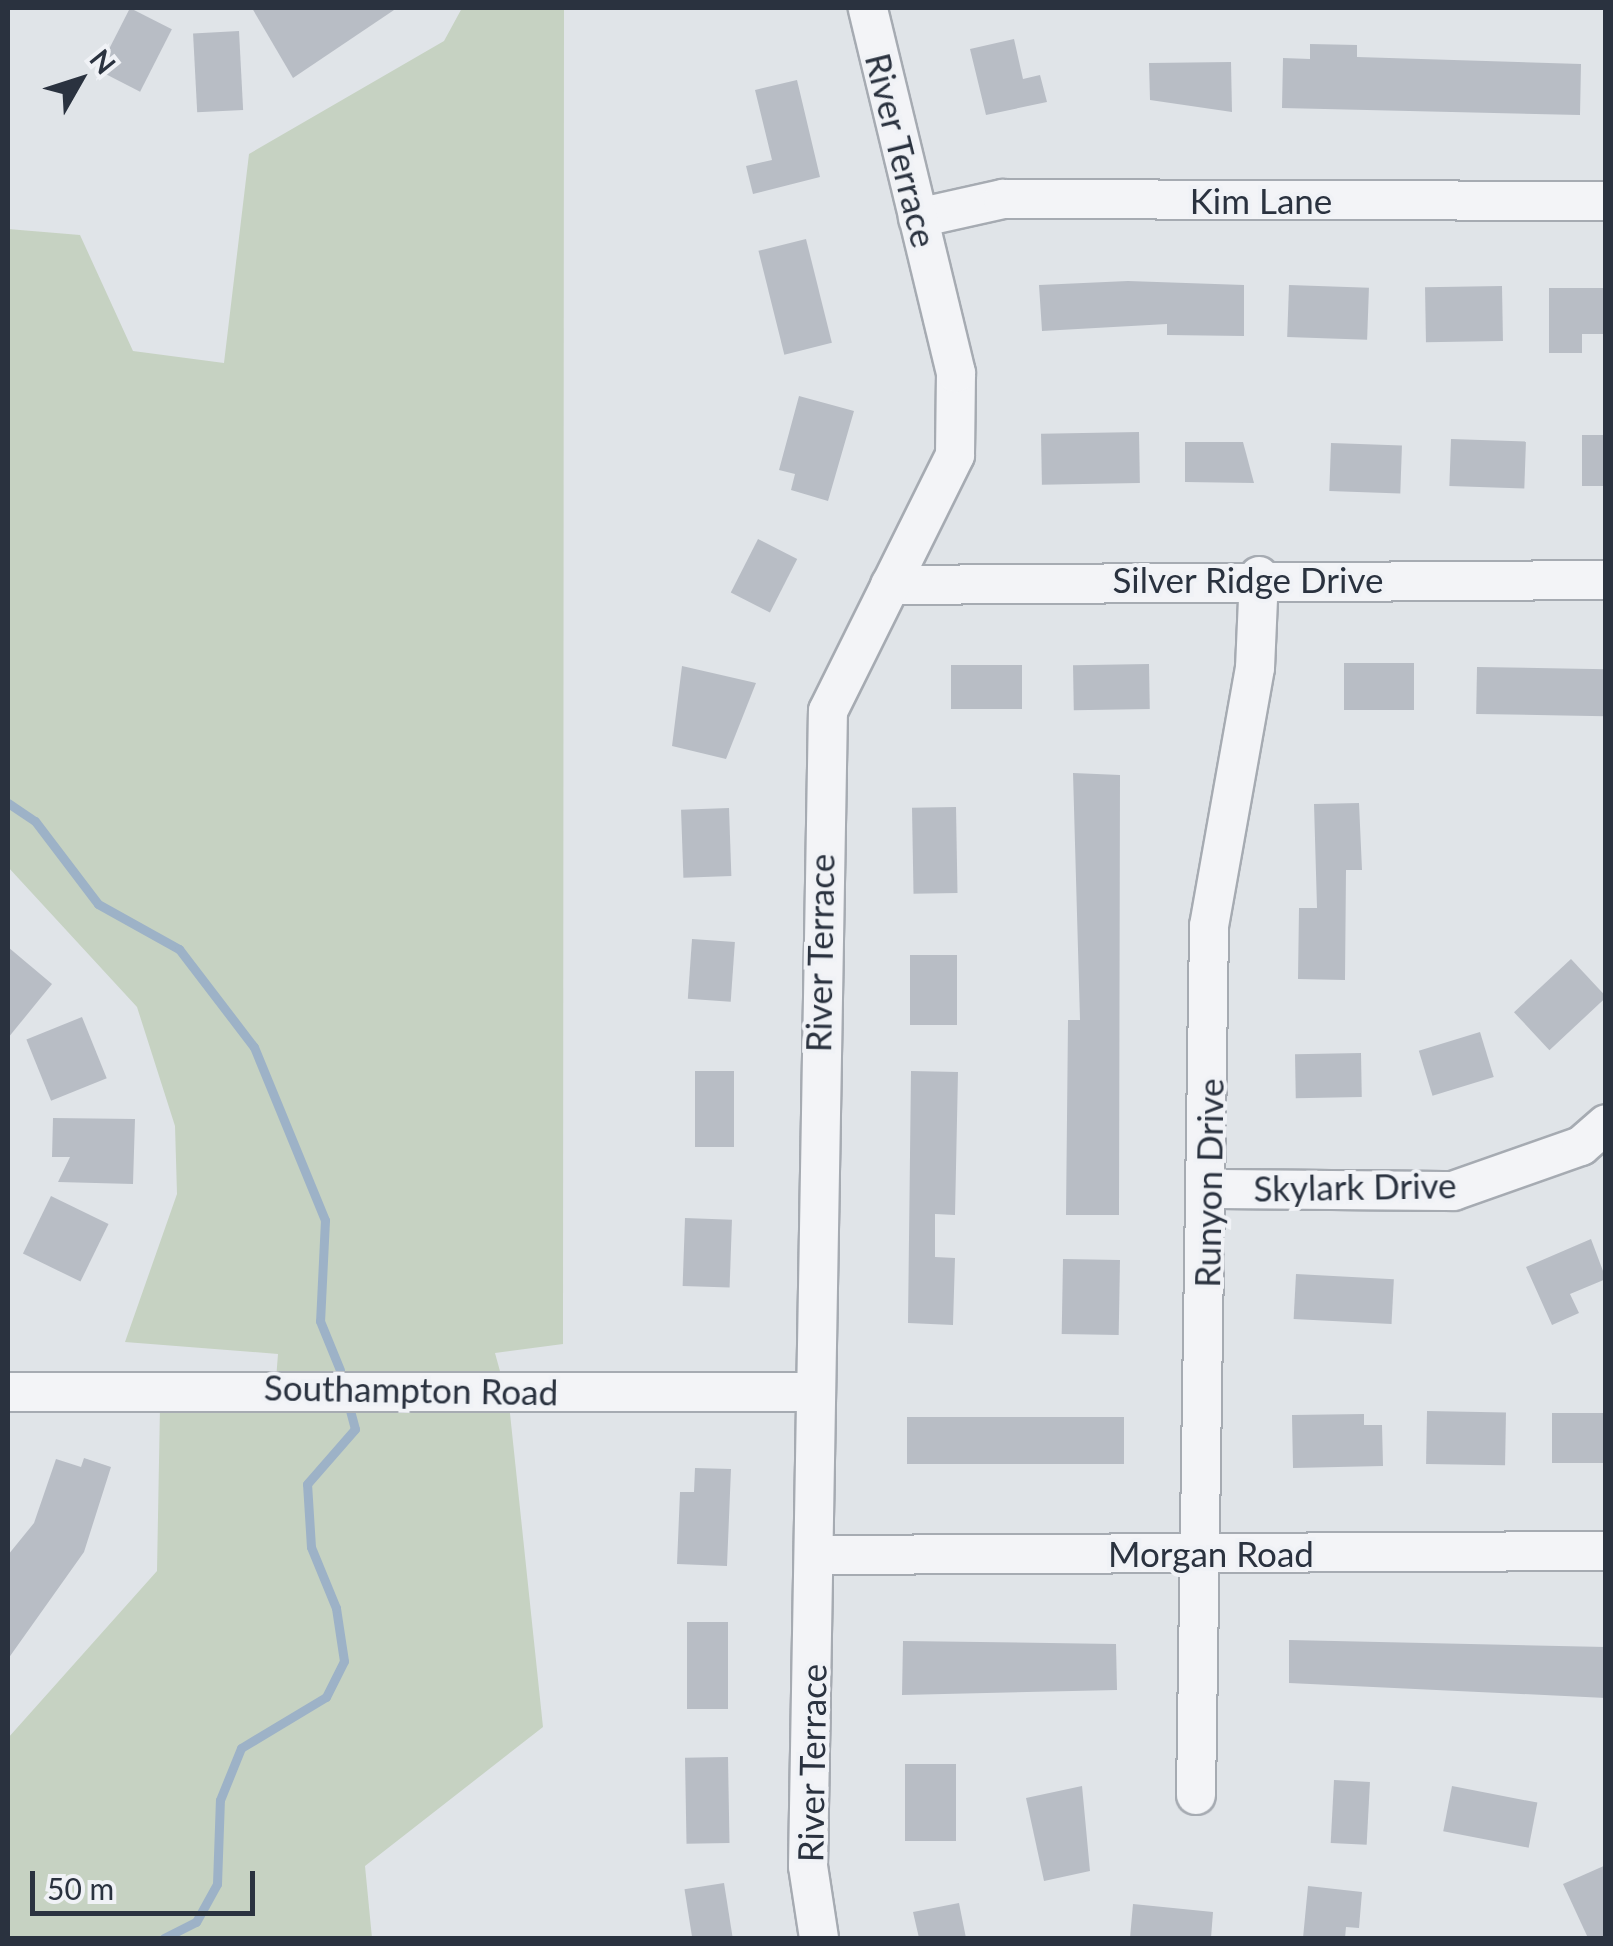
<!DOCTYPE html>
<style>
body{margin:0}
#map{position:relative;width:1613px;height:1946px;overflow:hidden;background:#e0e4e8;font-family:Lato,sans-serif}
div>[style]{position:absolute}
.green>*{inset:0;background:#c6d2c2}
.stream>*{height:9px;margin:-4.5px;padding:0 4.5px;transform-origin:4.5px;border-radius:4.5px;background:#9db2c7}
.building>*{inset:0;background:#b8bdc5;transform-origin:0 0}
.roads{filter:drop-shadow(2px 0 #a6abb2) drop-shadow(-2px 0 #a6abb2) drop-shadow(0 2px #a6abb2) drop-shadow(0 -2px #a6abb2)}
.minor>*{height:38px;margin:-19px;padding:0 19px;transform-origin:19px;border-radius:19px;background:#f3f4f7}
span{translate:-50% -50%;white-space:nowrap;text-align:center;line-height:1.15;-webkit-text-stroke:8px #f0f2f6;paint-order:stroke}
.street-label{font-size:35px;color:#2a323f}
.frame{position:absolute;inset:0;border:10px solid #2a323f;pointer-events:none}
.north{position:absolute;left:30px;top:30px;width:100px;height:100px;-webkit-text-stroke:8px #f0f2f6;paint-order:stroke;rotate:51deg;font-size:28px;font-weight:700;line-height:40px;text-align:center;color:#2a323f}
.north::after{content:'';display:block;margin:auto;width:35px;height:45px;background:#2a323f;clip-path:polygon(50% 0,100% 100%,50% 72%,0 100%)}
.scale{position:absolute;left:30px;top:1871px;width:225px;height:45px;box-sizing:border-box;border:5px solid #2a323f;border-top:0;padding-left:12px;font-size:30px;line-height:35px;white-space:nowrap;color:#2a323f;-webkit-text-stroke:8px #f0f2f6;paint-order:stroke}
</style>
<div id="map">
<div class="green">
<i style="clip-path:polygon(462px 8px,564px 8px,563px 1344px,495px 1353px,509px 1404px,543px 1727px,365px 1866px,372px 1938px,8px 1938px,8px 1738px,157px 1571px,160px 1406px,274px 1405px,278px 1354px,125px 1342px,177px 1194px,175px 1126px,137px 1007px,8px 867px,8px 229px,80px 235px,133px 351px,224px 363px,249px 154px,444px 41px)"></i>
</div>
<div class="stream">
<i style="left:8px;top:803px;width:32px;rotate:34deg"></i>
<i style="left:35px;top:821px;width:104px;rotate:52.8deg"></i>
<i style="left:98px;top:904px;width:93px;rotate:29.1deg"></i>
<i style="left:179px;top:949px;width:123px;rotate:52.6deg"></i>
<i style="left:254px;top:1047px;width:187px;rotate:67.7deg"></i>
<i style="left:325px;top:1220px;width:101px;rotate:92.8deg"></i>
<i style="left:320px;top:1321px;width:53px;rotate:67.8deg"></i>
<i style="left:164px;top:1938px;width:36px;rotate:-27deg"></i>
<i style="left:196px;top:1922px;width:43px;rotate:-61.1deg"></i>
<i style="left:217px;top:1884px;width:84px;rotate:-88deg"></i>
<i style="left:220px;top:1800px;width:56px;rotate:-68deg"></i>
<i style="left:241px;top:1748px;width:99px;rotate:-31deg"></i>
<i style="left:326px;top:1697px;width:40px;rotate:-63.4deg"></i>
<i style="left:344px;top:1661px;width:54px;rotate:-98.6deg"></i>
<i style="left:336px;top:1608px;width:66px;rotate:-112.3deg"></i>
<i style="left:311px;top:1547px;width:63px;rotate:-93.6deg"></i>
<i style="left:307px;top:1484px;width:73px;rotate:-48.9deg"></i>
<i style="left:355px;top:1429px;width:27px;rotate:-105deg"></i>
</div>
<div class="building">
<i style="left:130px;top:8px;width:47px;height:70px;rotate:27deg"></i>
<i style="clip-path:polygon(252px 8px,397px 8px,293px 78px)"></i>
<i style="left:239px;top:31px;width:79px;height:46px;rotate:87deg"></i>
<i style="clip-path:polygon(1014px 39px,1023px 79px,1040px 75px,1047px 102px,986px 115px,970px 49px)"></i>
<i style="clip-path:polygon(1310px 44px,1357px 45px,1357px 57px,1581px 64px,1580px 115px,1282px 108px,1283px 58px,1310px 59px)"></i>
<i style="clip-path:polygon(1231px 62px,1232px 112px,1150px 100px,1149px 63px)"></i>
<i style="clip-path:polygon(797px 80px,820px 177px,753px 194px,746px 166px,772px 160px,755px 90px)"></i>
<i style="left:806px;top:239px;width:107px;height:49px;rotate:76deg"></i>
<i style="clip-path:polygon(1128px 281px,1244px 285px,1244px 336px,1167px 335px,1167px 324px,1042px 331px,1039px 285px)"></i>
<i style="left:1289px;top:285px;width:80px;height:52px;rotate:2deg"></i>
<i style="left:1502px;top:286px;width:55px;height:77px;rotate:89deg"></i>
<i style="clip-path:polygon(1549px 288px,1606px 288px,1606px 334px,1582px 334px,1582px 353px,1549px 353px)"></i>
<i style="clip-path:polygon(799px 396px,854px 411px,828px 501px,791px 490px,795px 474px,779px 470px)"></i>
<i style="left:1139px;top:432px;width:51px;height:98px;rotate:89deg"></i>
<i style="left:1582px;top:435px;width:24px;height:51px"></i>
<i style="left:1451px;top:439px;width:75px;height:47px;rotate:2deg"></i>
<i style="clip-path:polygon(1185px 442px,1243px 442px,1254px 483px,1185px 482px)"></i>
<i style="left:1331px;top:443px;width:71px;height:48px;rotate:2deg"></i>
<i style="left:758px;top:539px;width:44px;height:60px;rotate:27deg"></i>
<i style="left:1344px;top:663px;width:70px;height:47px"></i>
<i style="left:1149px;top:664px;width:45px;height:76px;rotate:89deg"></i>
<i style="left:951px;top:665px;width:71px;height:44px"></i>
<i style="clip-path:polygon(682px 666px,756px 683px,726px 759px,672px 746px)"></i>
<i style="left:1477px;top:667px;width:129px;height:47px;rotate:1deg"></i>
<i style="clip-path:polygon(1073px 773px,1120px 775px,1119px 1215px,1066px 1215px,1068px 1020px,1080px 1020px)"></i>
<i style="clip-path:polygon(1359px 803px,1362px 870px,1346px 870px,1345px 980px,1298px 979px,1299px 908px,1317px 908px,1314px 804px)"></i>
<i style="left:956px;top:807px;width:86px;height:44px;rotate:89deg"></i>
<i style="left:729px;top:808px;width:68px;height:48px;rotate:88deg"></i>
<i style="left:692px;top:939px;width:43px;height:60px;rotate:4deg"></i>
<i style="clip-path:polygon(8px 947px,52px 984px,8px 1038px)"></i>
<i style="left:957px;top:955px;width:70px;height:47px;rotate:90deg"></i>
<i style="left:1571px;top:959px;width:52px;height:78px;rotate:47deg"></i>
<i style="left:82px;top:1017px;width:66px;height:60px;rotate:68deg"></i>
<i style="left:1480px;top:1032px;width:47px;height:64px;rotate:73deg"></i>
<i style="left:1361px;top:1053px;width:44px;height:66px;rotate:89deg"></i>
<i style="left:695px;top:1071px;width:39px;height:76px"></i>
<i style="clip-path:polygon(911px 1071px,958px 1072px,955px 1215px,935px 1214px,935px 1257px,955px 1258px,953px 1325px,908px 1323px)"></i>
<i style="clip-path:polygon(53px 1118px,135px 1119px,133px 1184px,58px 1182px,70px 1157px,52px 1157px)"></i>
<i style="left:51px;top:1196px;width:64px;height:64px;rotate:26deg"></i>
<i style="left:685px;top:1218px;width:47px;height:68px;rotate:2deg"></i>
<i style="clip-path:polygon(1591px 1239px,1606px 1279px,1570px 1294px,1579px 1313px,1552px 1325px,1526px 1267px)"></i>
<i style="left:1063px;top:1259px;width:57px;height:75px;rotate:1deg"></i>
<i style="left:1296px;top:1274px;width:98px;height:45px;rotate:3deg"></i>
<i style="left:1427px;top:1411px;width:79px;height:53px;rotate:1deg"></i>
<i style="left:1606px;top:1413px;width:50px;height:54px;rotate:90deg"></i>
<i style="clip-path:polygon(1364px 1414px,1364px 1425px,1382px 1425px,1383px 1466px,1293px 1468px,1292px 1415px)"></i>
<i style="left:1124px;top:1417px;width:47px;height:217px;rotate:90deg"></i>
<i style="clip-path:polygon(84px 1458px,111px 1467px,84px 1552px,8px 1659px,8px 1555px,34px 1523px,56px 1459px,81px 1467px)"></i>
<i style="clip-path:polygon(695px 1468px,731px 1469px,727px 1566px,677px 1564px,680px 1492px,694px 1492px)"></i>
<i style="left:687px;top:1622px;width:41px;height:87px"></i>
<i style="clip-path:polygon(1289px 1640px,1606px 1647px,1606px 1698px,1289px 1683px)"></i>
<i style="clip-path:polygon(903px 1641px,1116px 1644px,1117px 1690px,902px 1695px)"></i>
<i style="left:728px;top:1757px;width:86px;height:43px;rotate:89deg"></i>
<i style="left:905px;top:1764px;width:51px;height:77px"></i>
<i style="left:1334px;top:1780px;width:36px;height:63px;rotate:3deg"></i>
<i style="clip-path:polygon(1082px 1786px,1090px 1871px,1044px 1881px,1026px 1798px)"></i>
<i style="left:1452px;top:1786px;width:87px;height:46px;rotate:11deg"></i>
<i style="clip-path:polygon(1606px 1865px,1606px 1938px,1588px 1938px,1563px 1884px)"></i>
<i style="left:724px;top:1883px;width:56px;height:40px;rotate:81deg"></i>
<i style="clip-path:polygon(1308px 1886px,1362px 1892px,1359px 1928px,1346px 1927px,1345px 1938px,1303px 1938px)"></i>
<i style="clip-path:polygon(959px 1903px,966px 1938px,919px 1938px,913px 1912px)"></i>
<i style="clip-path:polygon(1133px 1904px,1213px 1912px,1211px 1938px,1130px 1938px)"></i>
</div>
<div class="roads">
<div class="minor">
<i style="left:918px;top:218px;width:87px;rotate:-12.6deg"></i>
<i style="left:1003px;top:199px;width:603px;rotate:0.19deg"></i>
<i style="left:890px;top:585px;width:716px;rotate:-0.4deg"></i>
<i style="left:1210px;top:1189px;width:243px;rotate:0.5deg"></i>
<i style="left:1453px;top:1191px;width:136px;rotate:-19.4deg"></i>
<i style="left:1581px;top:1146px;width:33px;rotate:-41deg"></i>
<i style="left:8px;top:1392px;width:806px"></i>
<i style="left:816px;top:1555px;width:790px;rotate:-0.29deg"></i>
<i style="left:1196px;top:1795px;width:869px;rotate:-89.14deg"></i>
<i style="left:1209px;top:926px;width:262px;rotate:-79.9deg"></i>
<i style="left:1255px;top:668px;width:92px;rotate:-87.5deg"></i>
<i style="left:819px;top:1938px;width:73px;rotate:-98.7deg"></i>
<i style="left:808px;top:1866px;width:1155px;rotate:-89.01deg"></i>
<i style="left:828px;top:711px;width:286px;rotate:-63.6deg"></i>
<i style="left:955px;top:455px;width:82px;rotate:-89.3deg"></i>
<i style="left:956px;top:373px;width:375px;rotate:-103.6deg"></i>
</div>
</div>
<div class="street-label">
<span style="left:902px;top:150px;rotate:76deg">River Terrace</span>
<span style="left:1261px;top:200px">Kim Lane</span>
<span style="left:1248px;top:579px">Silver Ridge Drive</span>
<span style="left:819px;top:953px;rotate:-89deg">River Terrace</span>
<span style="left:1208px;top:1183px;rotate:-89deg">Runyon Drive</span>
<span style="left:1355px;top:1186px;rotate:-1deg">Skylark Drive</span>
<span style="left:411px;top:1389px;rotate:1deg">Southampton Road</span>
<span style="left:1211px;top:1553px">Morgan Road</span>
<span style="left:811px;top:1763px;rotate:-89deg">River Terrace</span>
</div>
<div class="frame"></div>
<div class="north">N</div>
<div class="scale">50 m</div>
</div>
